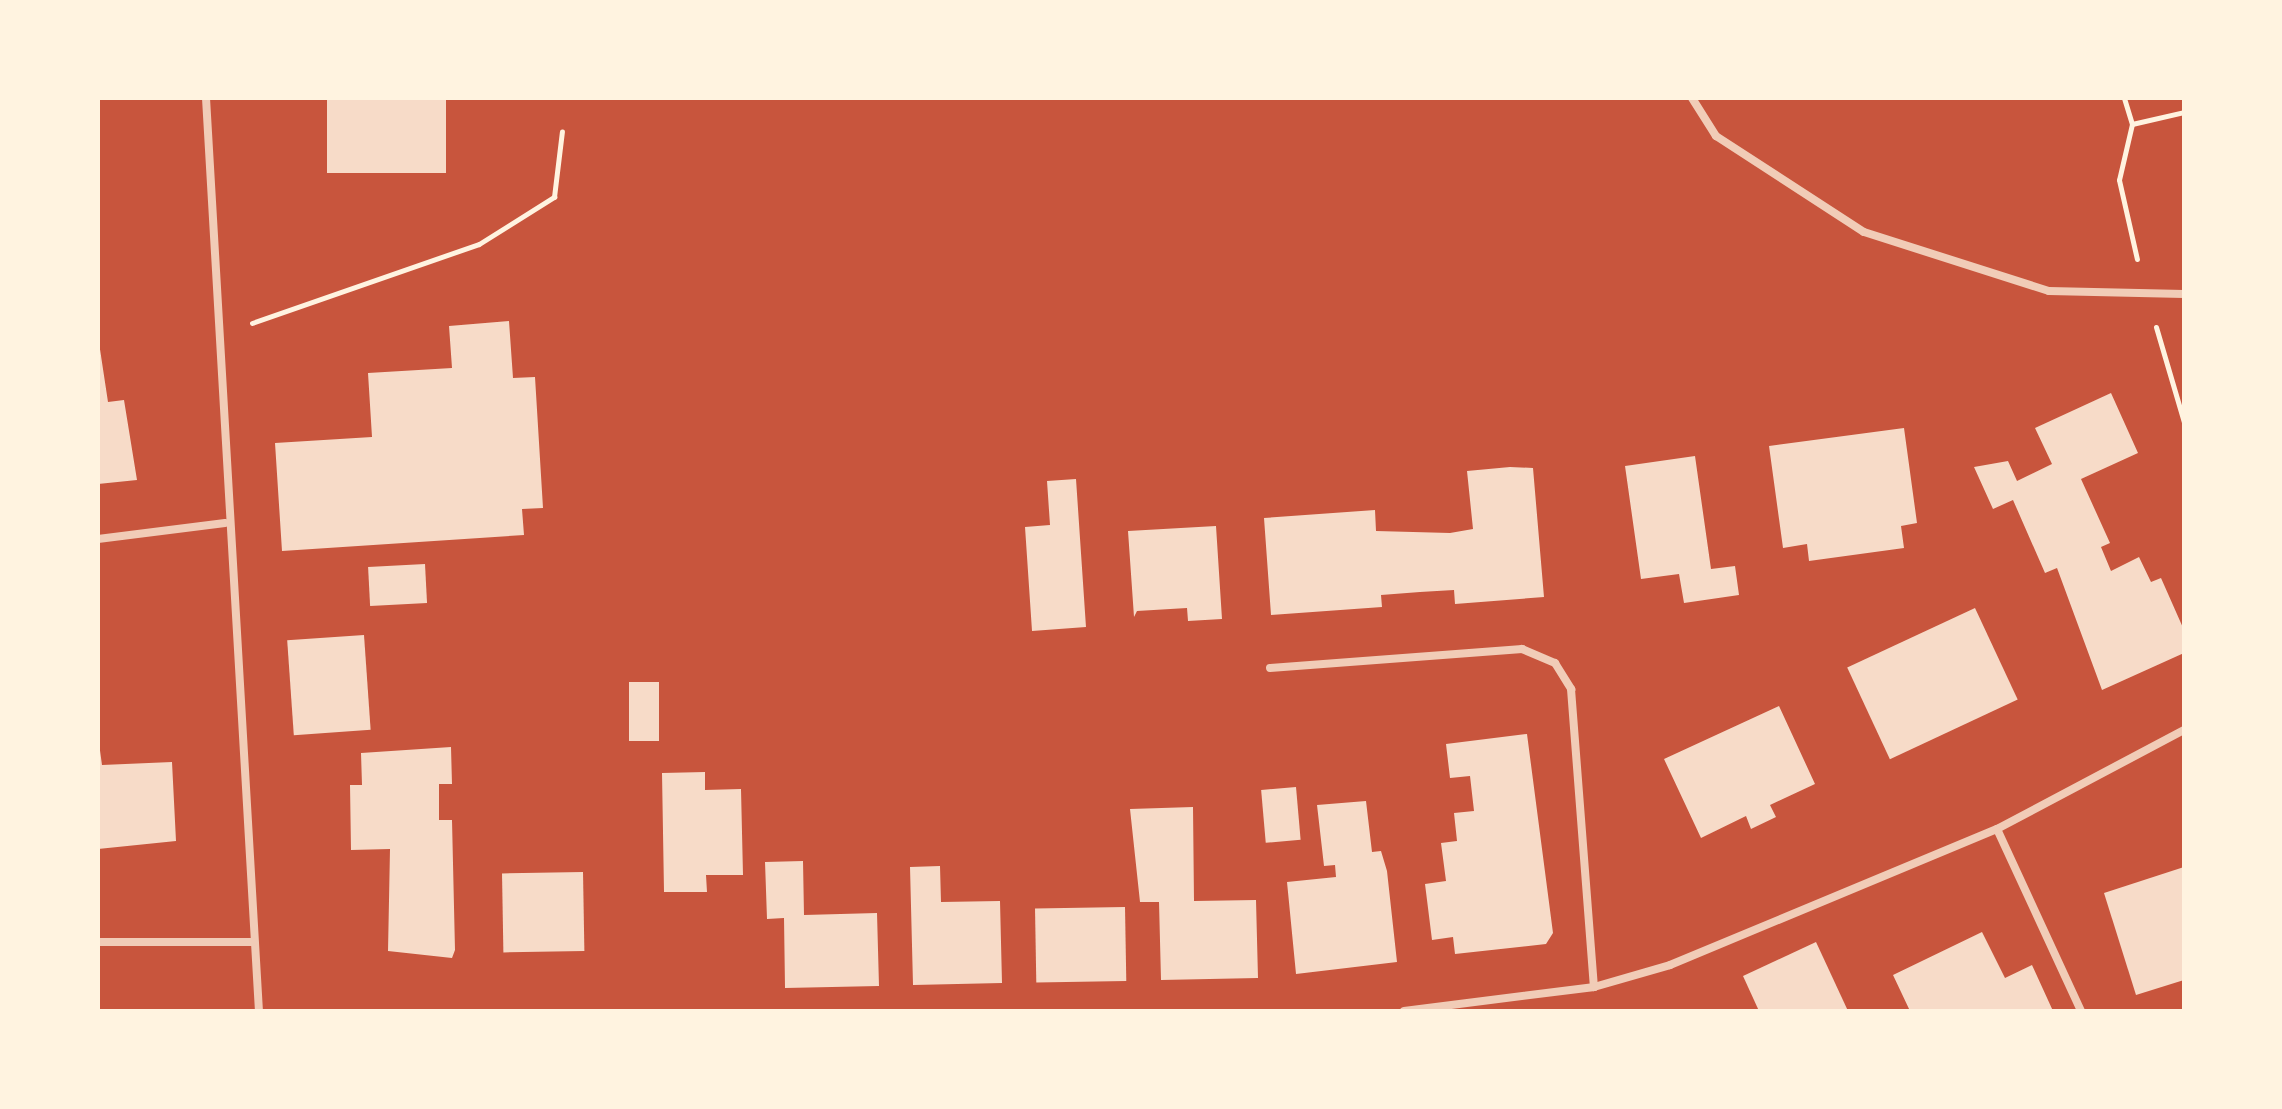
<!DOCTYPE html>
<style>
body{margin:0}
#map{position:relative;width:2282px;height:1109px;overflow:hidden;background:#c8553d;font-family:Signika,sans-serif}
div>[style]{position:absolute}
.building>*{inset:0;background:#f7dbc8;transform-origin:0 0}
.path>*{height:5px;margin:-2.5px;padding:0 2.5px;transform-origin:2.5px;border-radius:2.5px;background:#fff3e0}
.minor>*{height:8px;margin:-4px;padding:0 4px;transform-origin:4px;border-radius:4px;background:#f1ccb7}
span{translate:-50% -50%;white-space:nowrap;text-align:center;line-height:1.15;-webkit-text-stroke:6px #fff3e0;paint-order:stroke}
.frame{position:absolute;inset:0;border:100px solid #fff3e0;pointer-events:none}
</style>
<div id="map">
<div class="building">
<i style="left:327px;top:98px;width:119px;height:75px"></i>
<i style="clip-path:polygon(509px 321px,513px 378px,535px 377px,543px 508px,522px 509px,524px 535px,282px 551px,275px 443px,372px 437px,368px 373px,452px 368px,449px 326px)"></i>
<i style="clip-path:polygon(98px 336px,108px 402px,124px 400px,137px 480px,98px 484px)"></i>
<i style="clip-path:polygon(2111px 393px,2138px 453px,2081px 479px,2110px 543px,2101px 547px,2111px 571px,2139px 557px,2151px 582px,2161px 578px,2184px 630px,2184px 653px,2102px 690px,2057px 568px,2045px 573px,2013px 500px,1993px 509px,1974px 467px,2008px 461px,2017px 481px,2052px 464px,2035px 428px)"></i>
<i style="clip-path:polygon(1904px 428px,1917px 523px,1901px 526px,1904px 548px,1809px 561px,1807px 544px,1783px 548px,1769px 446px)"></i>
<i style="clip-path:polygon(1695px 456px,1711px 569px,1735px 566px,1739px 595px,1684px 603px,1679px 574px,1641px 579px,1625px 466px)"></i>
<i style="clip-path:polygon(1510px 467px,1533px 468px,1544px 597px,1455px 604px,1454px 590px,1420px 592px,1381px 595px,1382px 607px,1271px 615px,1264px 518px,1375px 510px,1376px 531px,1450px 533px,1473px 529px,1467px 471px)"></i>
<i style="clip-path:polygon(1076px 479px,1086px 627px,1032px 631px,1025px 527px,1050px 525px,1047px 481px)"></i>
<i style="clip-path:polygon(1216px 526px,1222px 619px,1188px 621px,1187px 608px,1137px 611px,1134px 617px,1128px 531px)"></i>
<i style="left:425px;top:564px;width:39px;height:57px;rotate:87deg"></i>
<i style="left:1975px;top:608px;width:101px;height:141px;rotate:65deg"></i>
<i style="left:364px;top:635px;width:95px;height:77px;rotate:86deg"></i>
<i style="left:629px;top:682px;width:30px;height:59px"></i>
<i style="clip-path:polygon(1779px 706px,1815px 784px,1770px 805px,1776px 817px,1751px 829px,1746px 816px,1701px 838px,1664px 759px)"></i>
<i style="clip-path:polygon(1527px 734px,1553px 933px,1546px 944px,1455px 954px,1453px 937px,1432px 940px,1425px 884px,1446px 881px,1441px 843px,1457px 841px,1454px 813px,1474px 811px,1470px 776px,1450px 778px,1446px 744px)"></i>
<i style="clip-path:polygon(98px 736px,102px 765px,172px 762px,176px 841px,98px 849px)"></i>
<i style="clip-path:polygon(451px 747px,452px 784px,439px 784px,439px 820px,452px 820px,455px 950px,452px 958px,388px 951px,390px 849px,351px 850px,350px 785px,362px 785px,361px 753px)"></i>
<i style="clip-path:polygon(705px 772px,705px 790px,741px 789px,743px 875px,706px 875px,707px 892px,664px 892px,662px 773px)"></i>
<i style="left:1296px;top:787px;width:53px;height:35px;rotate:85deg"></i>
<i style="clip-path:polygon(1366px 801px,1372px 852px,1381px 851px,1387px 871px,1397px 962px,1296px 974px,1287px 882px,1336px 877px,1335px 865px,1324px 866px,1317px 805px)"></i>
<i style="clip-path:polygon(1193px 807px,1194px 901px,1256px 900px,1258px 978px,1161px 980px,1159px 902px,1140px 902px,1130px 809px)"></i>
<i style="clip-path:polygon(803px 861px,804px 915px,877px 913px,879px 986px,785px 988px,784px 918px,767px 919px,765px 862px)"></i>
<i style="clip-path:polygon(940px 866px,941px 902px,1000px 901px,1002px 983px,913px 985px,910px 867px)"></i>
<i style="clip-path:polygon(2184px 867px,2184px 980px,2136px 995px,2104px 893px)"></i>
<i style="left:583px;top:872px;width:79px;height:81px;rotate:89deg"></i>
<i style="left:1125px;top:907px;width:74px;height:90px;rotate:89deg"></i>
<i style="clip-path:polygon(1982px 932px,2005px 978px,2032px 965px,2053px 1011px,1910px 1011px,1893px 975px)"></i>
<i style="clip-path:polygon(1816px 942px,1848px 1011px,1759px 1011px,1743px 976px)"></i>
</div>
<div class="path">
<i style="left:2124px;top:98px;width:27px;rotate:73deg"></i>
<i style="left:2132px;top:124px;width:57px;rotate:103.1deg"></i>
<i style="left:2119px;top:180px;width:81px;rotate:77.2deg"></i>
<i style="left:2132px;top:124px;width:53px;rotate:-13deg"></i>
<i style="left:252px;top:323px;width:240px;rotate:-19.2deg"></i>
<i style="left:479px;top:244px;width:89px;rotate:-32.1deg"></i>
<i style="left:554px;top:197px;width:66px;rotate:-83.1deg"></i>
<i style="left:2156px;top:327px;width:99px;rotate:73.6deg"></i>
</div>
<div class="minor">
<i style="left:206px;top:98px;width:915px;rotate:86.68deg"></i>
<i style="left:1692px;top:98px;width:45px;rotate:57.7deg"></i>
<i style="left:1716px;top:136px;width:176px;rotate:33deg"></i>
<i style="left:1864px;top:232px;width:194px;rotate:17.7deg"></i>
<i style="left:2049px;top:291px;width:135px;rotate:1.3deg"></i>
<i style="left:98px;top:539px;width:128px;rotate:-7.2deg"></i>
<i style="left:1270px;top:668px;width:253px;rotate:-4.3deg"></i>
<i style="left:1522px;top:649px;width:36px;rotate:23deg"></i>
<i style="left:1555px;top:663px;width:31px;rotate:58deg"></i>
<i style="left:1571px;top:689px;width:299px;rotate:85.6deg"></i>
<i style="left:1997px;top:829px;width:200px;rotate:65.2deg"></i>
<i style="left:98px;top:942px;width:155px"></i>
<i style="left:1404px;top:1011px;width:192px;rotate:-7.2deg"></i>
<i style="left:1594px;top:987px;width:79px;rotate:-16.1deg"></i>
<i style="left:1670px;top:965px;width:354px;rotate:-22.6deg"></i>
<i style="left:1997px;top:829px;width:212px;rotate:-27.9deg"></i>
</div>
<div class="frame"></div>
</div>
